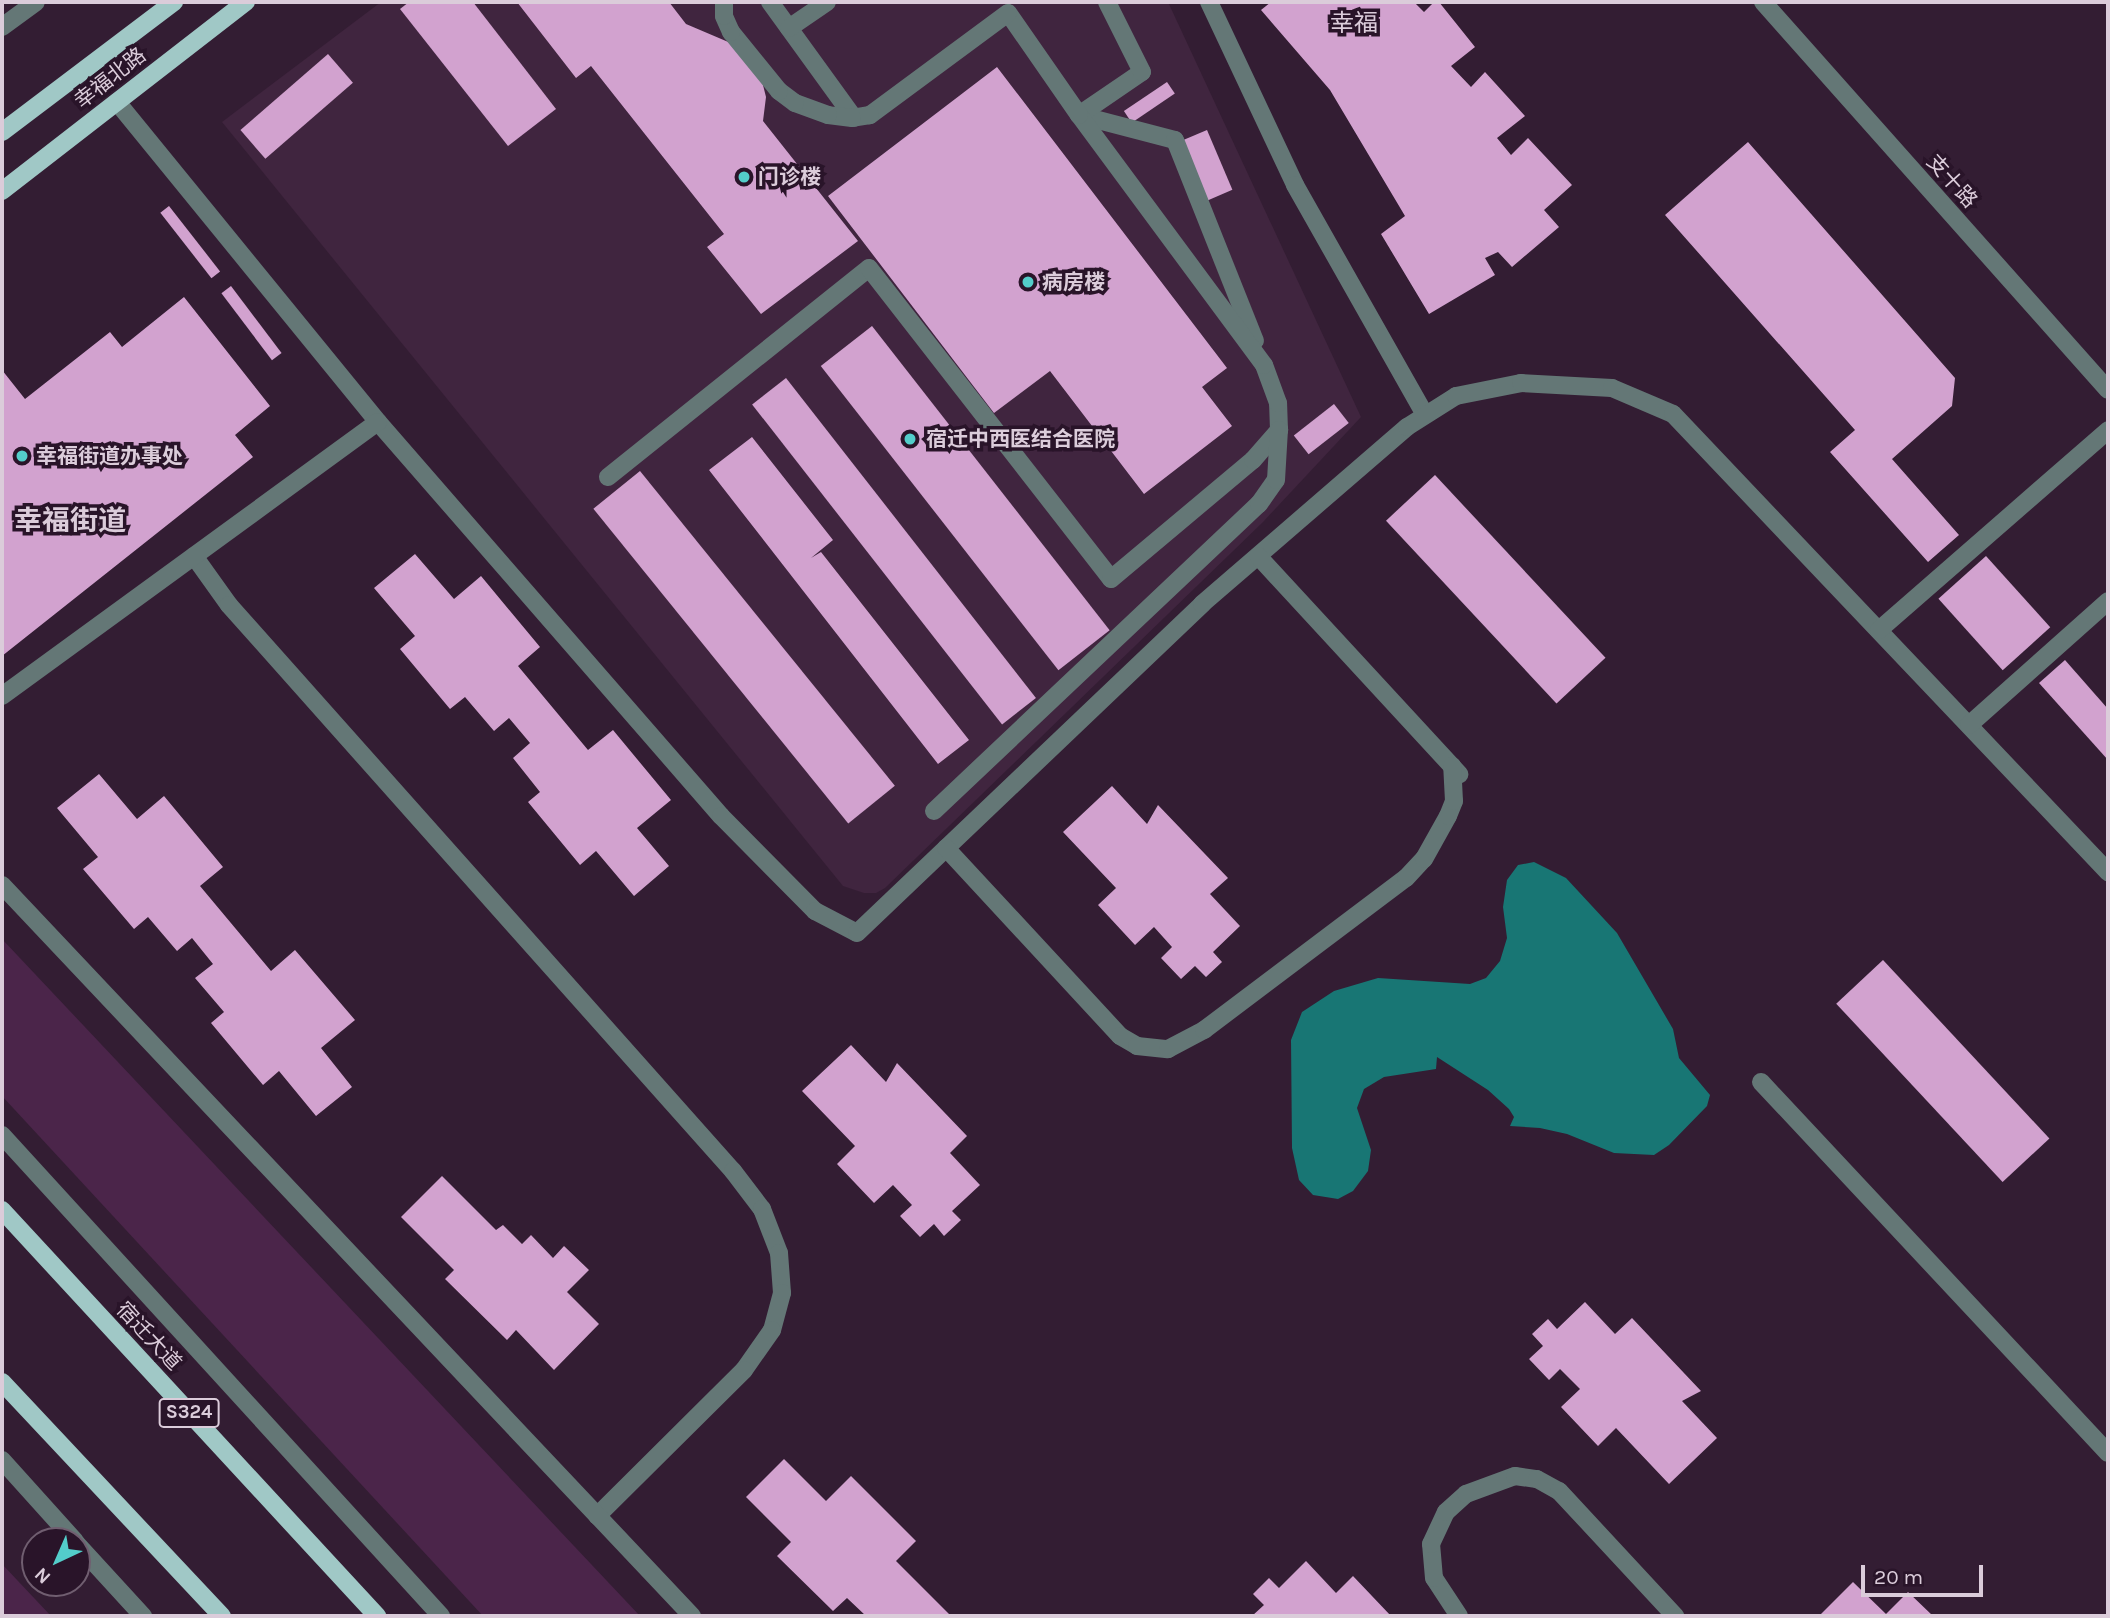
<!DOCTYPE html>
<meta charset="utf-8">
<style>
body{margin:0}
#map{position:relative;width:2110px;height:1618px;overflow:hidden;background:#331d33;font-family:Karla,"Noto Sans SC",sans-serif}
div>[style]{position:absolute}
.built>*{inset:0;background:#40253f}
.green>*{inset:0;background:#4b254a}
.water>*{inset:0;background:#187674}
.building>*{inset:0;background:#d2a2cf;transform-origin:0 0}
.minor>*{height:18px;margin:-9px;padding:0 9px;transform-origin:9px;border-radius:9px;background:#647776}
.major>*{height:18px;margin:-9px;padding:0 9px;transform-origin:9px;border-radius:9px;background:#a0c8c6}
.dots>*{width:19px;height:19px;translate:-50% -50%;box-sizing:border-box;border:4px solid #291429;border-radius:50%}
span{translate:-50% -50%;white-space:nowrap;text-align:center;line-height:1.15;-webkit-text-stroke:7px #291429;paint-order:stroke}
.shield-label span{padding:2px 5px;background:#291429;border:2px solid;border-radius:5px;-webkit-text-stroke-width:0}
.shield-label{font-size:19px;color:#dbccda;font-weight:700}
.street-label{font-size:21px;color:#dbccda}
.poi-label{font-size:21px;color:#dbccda;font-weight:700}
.left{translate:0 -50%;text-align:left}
.quarter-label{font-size:24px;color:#dbccda}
.district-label{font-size:28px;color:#dbccda;font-weight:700}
.frame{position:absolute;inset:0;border:4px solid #dbccda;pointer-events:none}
.north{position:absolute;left:21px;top:1527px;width:70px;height:70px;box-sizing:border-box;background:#291429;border:2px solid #705e70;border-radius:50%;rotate:224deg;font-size:19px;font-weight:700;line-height:28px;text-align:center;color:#dbccda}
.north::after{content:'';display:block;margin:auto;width:24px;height:32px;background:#53cdca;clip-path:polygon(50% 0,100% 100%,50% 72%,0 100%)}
.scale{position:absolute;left:1861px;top:1565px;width:122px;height:32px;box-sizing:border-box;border:4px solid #dbccda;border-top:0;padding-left:9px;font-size:21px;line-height:24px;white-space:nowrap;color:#dbccda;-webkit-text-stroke:5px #291429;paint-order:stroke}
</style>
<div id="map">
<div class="built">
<i style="clip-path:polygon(381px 2px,1168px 2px,1361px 417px,1263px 522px,885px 888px,876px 893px,864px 893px,843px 886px,222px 122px)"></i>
</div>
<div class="green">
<i style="clip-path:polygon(2px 939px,640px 1616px,483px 1616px,2px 1096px)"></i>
<i style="clip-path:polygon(2px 1564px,51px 1616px,2px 1616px)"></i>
</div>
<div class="water">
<i style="clip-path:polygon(1534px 862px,1566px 878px,1617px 933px,1673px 1029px,1679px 1058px,1710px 1095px,1707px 1106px,1669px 1145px,1654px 1155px,1614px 1153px,1567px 1134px,1540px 1128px,1510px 1126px,1514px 1117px,1509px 1109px,1488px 1090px,1437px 1057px,1436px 1069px,1384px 1077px,1364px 1089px,1357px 1108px,1371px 1150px,1368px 1171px,1353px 1191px,1338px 1199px,1313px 1195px,1299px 1180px,1292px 1148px,1291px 1040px,1302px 1012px,1334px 991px,1378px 978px,1470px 984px,1486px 978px,1500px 961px,1507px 938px,1503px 907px,1507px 880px,1518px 865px)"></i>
</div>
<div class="building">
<i style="clip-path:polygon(409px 2px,473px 2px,556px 109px,508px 146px,400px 9px)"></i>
<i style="clip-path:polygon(517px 2px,669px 2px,686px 24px,733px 44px,761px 77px,766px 97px,763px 121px,858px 241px,761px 314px,707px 247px,724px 234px,591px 66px,576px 78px)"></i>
<i style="clip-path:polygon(1271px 2px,1414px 2px,1424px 12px,1434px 2px,1439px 2px,1475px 47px,1451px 66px,1471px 87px,1485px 72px,1525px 116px,1497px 138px,1511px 155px,1528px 138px,1572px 185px,1544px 210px,1559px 227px,1512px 267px,1498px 252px,1485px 258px,1495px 275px,1429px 314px,1381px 234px,1405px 216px,1330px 90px,1261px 10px)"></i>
<i style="left:328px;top:54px;width:38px;height:116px;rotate:49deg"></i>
<i style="clip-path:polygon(997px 67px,1227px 368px,1202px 387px,1232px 426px,1144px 494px,1050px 371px,994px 413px,828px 196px)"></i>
<i style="left:1167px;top:82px;width:14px;height:52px;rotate:56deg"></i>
<i style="left:1207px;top:130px;width:65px;height:27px;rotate:67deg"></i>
<i style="clip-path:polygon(1748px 142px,1955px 378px,1952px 406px,1892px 459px,1959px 535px,1928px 562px,1830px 452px,1855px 430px,1665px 215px)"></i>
<i style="left:169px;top:206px;width:83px;height:11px;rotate:52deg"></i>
<i style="left:231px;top:286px;width:84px;height:12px;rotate:53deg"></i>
<i style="clip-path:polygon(184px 297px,270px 406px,235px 435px,253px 457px,2px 656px,2px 370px,25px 399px,110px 332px,122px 347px)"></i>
<i style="left:872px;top:326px;width:386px;height:65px;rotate:52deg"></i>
<i style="left:786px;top:378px;width:406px;height:43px;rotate:52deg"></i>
<i style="left:1334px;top:404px;width:24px;height:51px;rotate:52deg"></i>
<i style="clip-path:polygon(752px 437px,833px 540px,811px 558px,821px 552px,969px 740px,938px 764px,709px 470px)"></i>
<i style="left:640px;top:471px;width:405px;height:60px;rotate:51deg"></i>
<i style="left:1435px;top:475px;width:250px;height:67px;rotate:47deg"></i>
<i style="clip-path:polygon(415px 554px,454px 599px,481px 576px,540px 647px,518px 666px,588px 750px,613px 730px,671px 800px,637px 828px,669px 866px,634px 896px,596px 851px,580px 865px,528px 802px,540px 792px,513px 758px,530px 743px,509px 718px,494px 731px,465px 697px,450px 709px,400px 649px,415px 636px,374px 588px)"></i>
<i style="left:1986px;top:556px;width:96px;height:64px;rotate:48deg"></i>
<i style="clip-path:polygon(2065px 660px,2108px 709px,2108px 760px,2039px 683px)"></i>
<i style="clip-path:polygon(99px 774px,137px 819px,164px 796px,223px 867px,200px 886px,271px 971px,295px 950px,355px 1020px,321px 1048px,352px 1087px,316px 1116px,279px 1071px,263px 1085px,211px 1023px,224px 1012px,195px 978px,213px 964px,192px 938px,177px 951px,148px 917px,134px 929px,83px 869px,98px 857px,57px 808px)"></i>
<i style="clip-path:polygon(1112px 786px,1147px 824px,1158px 805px,1228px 878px,1210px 894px,1240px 926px,1213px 952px,1222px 962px,1206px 977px,1195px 966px,1181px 979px,1161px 958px,1172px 947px,1154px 927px,1135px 945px,1098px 905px,1116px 888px,1063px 832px)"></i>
<i style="left:1883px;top:960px;width:244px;height:64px;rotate:47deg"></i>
<i style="clip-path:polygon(851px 1045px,886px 1082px,897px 1063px,967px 1136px,950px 1153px,980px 1185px,952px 1211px,961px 1220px,944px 1236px,934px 1224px,920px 1237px,900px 1216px,912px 1205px,893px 1185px,874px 1203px,837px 1164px,855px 1146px,802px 1091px)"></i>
<i style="clip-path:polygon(442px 1176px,496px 1230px,503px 1225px,522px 1244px,531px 1235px,553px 1258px,564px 1246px,589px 1270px,567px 1292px,599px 1324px,554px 1370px,516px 1330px,507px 1340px,445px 1279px,454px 1270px,401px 1217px)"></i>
<i style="clip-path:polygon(1585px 1302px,1615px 1334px,1632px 1318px,1701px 1391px,1682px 1401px,1717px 1438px,1669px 1484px,1616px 1428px,1598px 1446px,1561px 1407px,1580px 1389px,1560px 1369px,1549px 1380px,1529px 1359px,1543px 1346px,1532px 1334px,1548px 1319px,1557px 1329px)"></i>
<i style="clip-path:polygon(784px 1459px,826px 1501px,851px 1476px,916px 1541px,896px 1561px,951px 1616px,866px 1616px,847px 1598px,833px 1611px,777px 1556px,791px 1542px,746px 1497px)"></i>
<i style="clip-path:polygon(1306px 1561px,1336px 1593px,1353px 1576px,1391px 1616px,1252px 1616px,1264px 1605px,1253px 1594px,1269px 1578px,1279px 1588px)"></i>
<i style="clip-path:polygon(1853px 1582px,1886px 1614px,1908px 1592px,1933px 1616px,1819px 1616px)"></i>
</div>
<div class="minor">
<i style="left:770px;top:2px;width:143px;rotate:54.1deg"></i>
<i style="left:1209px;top:2px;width:202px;rotate:64.8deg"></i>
<i style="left:1295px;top:185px;width:264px;rotate:60.5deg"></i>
<i style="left:1763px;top:2px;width:519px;rotate:48.36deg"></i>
<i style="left:2px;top:27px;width:42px;rotate:-36.3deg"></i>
<i style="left:789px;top:28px;width:46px;rotate:-34.4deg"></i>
<i style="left:117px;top:102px;width:413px;rotate:50.8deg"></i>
<i style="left:378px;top:422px;width:522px;rotate:48.96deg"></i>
<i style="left:721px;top:816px;width:134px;rotate:45.3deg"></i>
<i style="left:815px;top:911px;width:47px;rotate:27.6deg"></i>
<i style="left:857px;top:933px;width:477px;rotate:-43.6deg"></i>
<i style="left:1202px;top:604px;width:271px;rotate:-40.8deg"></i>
<i style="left:1407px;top:427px;width:58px;rotate:-32.3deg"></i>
<i style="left:1456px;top:396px;width:66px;rotate:-11.3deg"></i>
<i style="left:1521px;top:383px;width:91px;rotate:3.1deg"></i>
<i style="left:1612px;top:388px;width:66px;rotate:23.1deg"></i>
<i style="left:1673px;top:414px;width:632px;rotate:46.48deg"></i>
<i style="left:1079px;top:115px;width:99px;rotate:14.6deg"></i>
<i style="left:1175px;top:140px;width:216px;rotate:68.3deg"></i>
<i style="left:1079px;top:115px;width:76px;rotate:-34.3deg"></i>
<i style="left:1142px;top:72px;width:78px;rotate:-116.6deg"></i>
<i style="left:608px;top:477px;width:334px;rotate:-38.7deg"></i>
<i style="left:869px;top:268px;width:394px;rotate:52.1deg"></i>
<i style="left:1111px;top:579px;width:185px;rotate:-40deg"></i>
<i style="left:1253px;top:460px;width:40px;rotate:-49deg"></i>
<i style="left:1279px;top:430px;width:27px;rotate:-92deg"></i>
<i style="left:1278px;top:403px;width:40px;rotate:-110.2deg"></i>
<i style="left:1264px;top:365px;width:311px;rotate:-126.5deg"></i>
<i style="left:1079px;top:115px;width:124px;rotate:-124.8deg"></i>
<i style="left:1008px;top:13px;width:172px;rotate:143.5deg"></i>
<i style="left:870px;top:115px;width:18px;rotate:171deg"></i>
<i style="left:852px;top:118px;width:24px;rotate:-173deg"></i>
<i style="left:828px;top:115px;width:35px;rotate:-160deg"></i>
<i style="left:795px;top:103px;width:20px;rotate:-143deg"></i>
<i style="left:779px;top:91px;width:76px;rotate:-129.1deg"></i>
<i style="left:731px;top:32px;width:17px;rotate:-114deg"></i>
<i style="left:724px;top:16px;width:14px;rotate:-90deg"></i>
<i style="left:194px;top:556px;width:60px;rotate:54.5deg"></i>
<i style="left:229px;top:605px;width:758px;rotate:48.32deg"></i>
<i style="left:733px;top:1171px;width:48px;rotate:52.7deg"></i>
<i style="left:762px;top:1209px;width:47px;rotate:68.9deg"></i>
<i style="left:779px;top:1253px;width:40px;rotate:85.7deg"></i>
<i style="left:782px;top:1293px;width:38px;rotate:105deg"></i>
<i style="left:772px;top:1330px;width:49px;rotate:125deg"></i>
<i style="left:744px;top:1370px;width:207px;rotate:135.2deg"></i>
<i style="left:1258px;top:556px;width:297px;rotate:47.3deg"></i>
<i style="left:1879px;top:630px;width:304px;rotate:-41.1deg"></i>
<i style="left:2px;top:696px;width:465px;rotate:-36.1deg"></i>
<i style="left:1969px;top:725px;width:186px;rotate:-41.7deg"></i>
<i style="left:934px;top:811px;width:447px;rotate:-43.4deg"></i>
<i style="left:1259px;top:504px;width:29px;rotate:-55deg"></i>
<i style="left:1276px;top:480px;width:50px;rotate:-86.6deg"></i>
<i style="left:946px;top:848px;width:256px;rotate:47.2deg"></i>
<i style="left:1120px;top:1036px;width:20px;rotate:30deg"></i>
<i style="left:1137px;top:1046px;width:31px;rotate:6deg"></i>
<i style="left:1168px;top:1049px;width:41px;rotate:-27.8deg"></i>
<i style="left:1204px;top:1030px;width:253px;rotate:-37deg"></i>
<i style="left:1406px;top:878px;width:26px;rotate:-47deg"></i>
<i style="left:1424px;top:859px;width:49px;rotate:-60.8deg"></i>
<i style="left:1448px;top:816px;width:16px;rotate:-68deg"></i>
<i style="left:1454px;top:801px;width:35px;rotate:-93deg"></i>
<i style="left:2px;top:885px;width:1005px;rotate:46.65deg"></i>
<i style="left:1761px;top:1082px;width:508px;rotate:46.91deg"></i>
<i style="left:2px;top:1135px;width:651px;rotate:47.61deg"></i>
<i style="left:2px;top:1460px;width:109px;rotate:48deg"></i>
<i style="left:77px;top:1544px;width:98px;rotate:47.5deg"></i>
<i style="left:1459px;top:1616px;width:45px;rotate:-123.3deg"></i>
<i style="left:1434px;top:1578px;width:34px;rotate:-95deg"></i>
<i style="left:1431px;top:1544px;width:35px;rotate:-65deg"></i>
<i style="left:1446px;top:1512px;width:27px;rotate:-42deg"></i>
<i style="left:1466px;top:1494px;width:52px;rotate:-20.2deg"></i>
<i style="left:1515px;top:1476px;width:22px;rotate:8deg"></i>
<i style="left:1537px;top:1479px;width:25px;rotate:29deg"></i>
<i style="left:1559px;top:1491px;width:171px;rotate:47.1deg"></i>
</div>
<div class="major">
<i style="left:2px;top:132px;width:216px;rotate:-37.1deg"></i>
<i style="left:2px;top:191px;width:309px;rotate:-37.8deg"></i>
<i style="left:2px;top:1210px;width:553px;rotate:47.27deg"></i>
<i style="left:2px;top:1382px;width:321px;rotate:46.8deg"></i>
</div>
<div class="dots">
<i style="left:744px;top:177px;background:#53cdca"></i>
<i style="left:1028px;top:282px;background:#53cdca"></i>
<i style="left:910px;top:439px;background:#53cdca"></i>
<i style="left:22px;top:456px;background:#53cdca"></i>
</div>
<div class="shield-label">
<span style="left:189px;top:1413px">S324</span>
</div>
<div class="street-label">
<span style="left:110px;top:78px;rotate:-38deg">幸福北路</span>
<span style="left:1952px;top:181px;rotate:48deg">支十路</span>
<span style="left:149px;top:1336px;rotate:47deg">宿迁大道</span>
</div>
<div class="poi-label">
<span class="left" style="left:758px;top:177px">门诊楼</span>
<span class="left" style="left:1042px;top:282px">病房楼</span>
<span class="left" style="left:926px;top:439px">宿迁中西医结合医院</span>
<span class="left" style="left:36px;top:456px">幸福街道办事处</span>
</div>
<div class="quarter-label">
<span style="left:1354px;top:24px">幸福</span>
</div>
<div class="district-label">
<span style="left:70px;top:521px">幸福街道</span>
</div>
<div class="frame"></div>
<div class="north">N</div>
<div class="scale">20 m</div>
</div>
